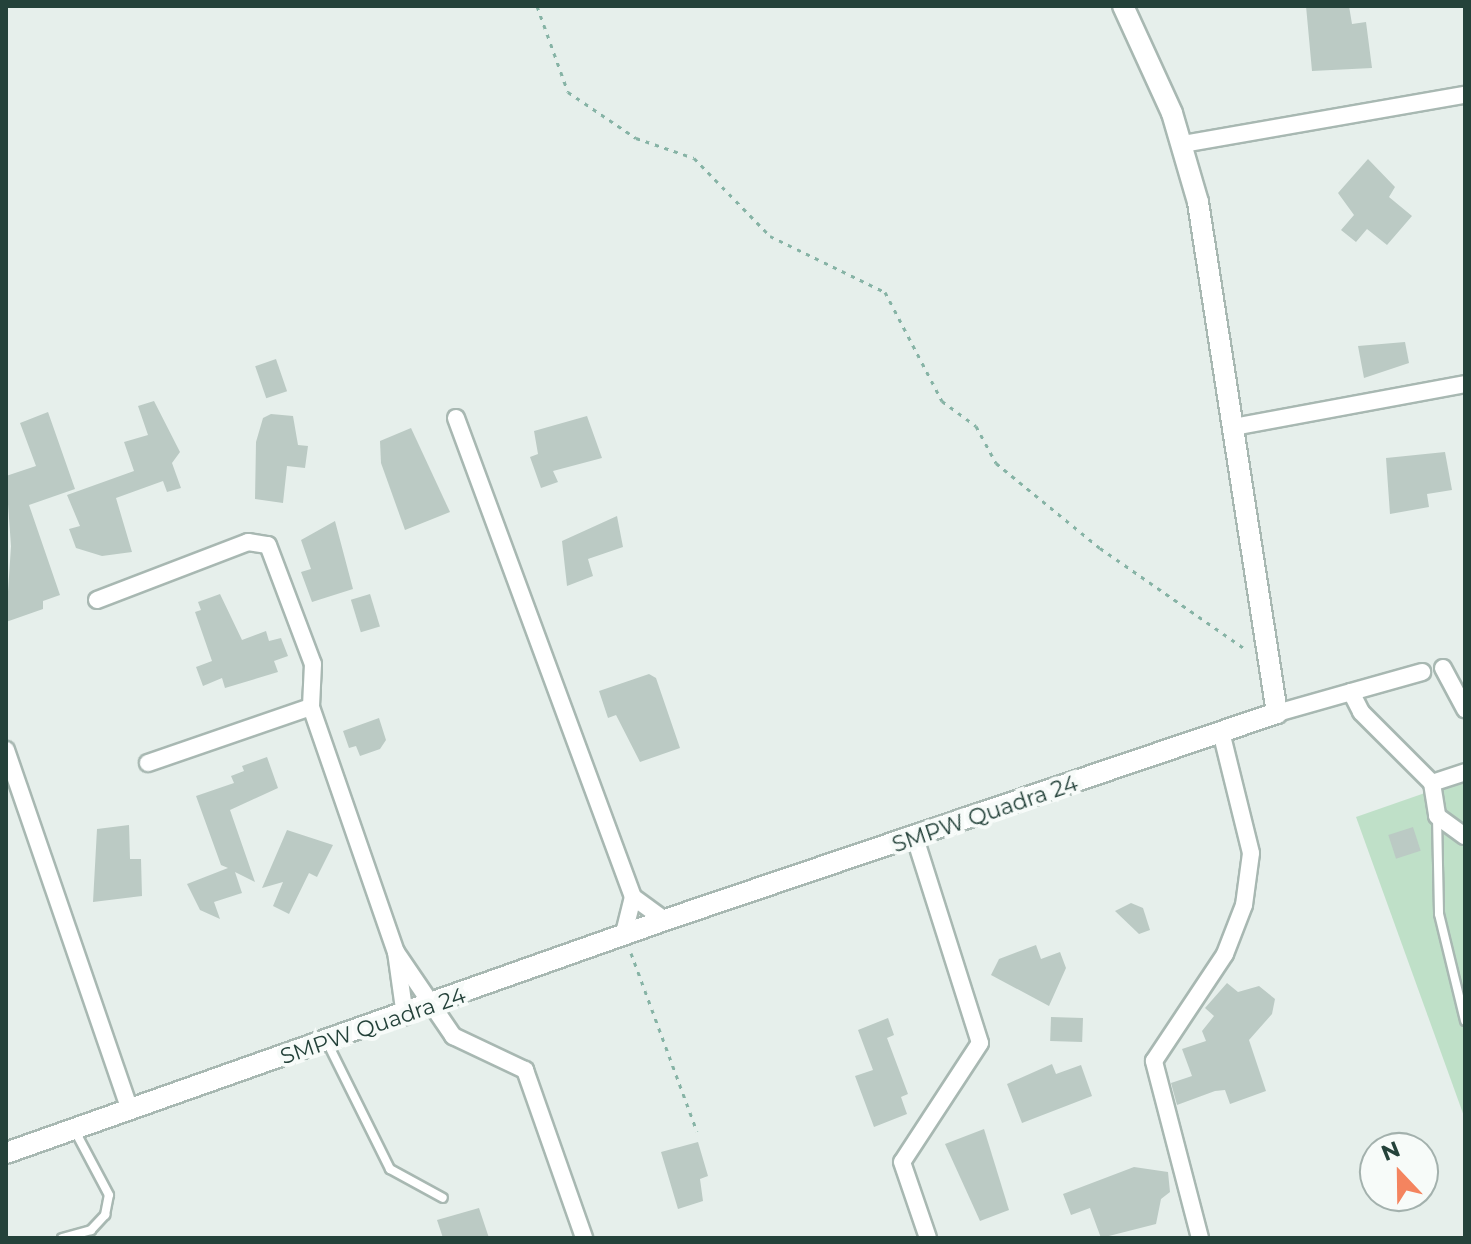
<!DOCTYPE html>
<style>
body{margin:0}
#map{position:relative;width:1471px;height:1244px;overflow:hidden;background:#e6efeb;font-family:Montserrat,sans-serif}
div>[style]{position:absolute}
.green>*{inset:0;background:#bfe0c8}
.building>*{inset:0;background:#bbcac4;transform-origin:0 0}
.path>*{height:3px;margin-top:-1.5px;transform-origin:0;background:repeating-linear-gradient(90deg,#86b3a5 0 4px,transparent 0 10px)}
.roads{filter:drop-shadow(2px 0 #a8b8b2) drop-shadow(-2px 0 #a8b8b2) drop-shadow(0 2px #a8b8b2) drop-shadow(0 -2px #a8b8b2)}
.service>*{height:8px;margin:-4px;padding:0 4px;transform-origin:4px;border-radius:4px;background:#fff}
.minor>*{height:16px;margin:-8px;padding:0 8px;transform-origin:8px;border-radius:8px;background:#fff}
.tertiary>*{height:20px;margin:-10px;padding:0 10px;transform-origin:10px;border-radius:10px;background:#fff}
span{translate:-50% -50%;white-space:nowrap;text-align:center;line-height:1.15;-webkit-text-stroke:8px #f7fbf9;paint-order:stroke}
.street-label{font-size:22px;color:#24423a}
.frame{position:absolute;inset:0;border:8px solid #24423a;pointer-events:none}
.north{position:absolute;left:1359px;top:1132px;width:80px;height:80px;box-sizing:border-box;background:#f7fbf9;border:2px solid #a3b1ad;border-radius:50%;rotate:338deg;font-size:22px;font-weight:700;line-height:32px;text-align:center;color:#24423a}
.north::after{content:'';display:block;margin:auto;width:28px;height:36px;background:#f4845f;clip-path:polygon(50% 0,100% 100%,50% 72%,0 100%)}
</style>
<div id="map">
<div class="green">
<i style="clip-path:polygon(1465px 779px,1465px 1119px,1356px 817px)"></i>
</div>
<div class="building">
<i style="clip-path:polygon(1306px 6px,1349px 6px,1352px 24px,1366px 22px,1372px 68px,1312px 71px)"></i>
<i style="clip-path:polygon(1368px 159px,1395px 187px,1389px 197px,1412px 216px,1387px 245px,1367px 229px,1356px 242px,1341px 230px,1354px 215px,1338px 193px)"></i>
<i style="clip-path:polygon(1405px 342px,1409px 363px,1364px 378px,1358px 346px)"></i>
<i style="left:276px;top:359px;width:34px;height:22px;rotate:71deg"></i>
<i style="clip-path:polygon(154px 401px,180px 452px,172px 463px,181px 488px,167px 492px,163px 481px,116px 498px,132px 552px,102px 556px,76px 548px,69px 529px,80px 526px,67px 495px,134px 471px,124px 442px,148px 435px,138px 406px)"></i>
<i style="clip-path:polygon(48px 412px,75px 489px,29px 505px,60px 595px,43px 601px,43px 609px,6px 622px,11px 546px,6px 476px,36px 466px,20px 423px)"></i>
<i style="clip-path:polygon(271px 414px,293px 416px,298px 445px,308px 446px,305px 468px,287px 466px,283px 503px,255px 499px,256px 442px,263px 418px)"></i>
<i style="clip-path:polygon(587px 416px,602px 458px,553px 471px,558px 482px,541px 488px,530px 457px,538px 454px,534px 431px)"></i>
<i style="clip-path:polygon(411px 428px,450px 512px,405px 530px,381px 463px,380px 441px)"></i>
<i style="clip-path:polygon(1445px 452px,1452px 490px,1427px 494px,1429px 507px,1390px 514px,1386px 458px)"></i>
<i style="clip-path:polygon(617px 516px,623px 547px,588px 559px,593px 576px,567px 586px,562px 541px)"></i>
<i style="clip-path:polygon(335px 521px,353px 589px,312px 602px,301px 572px,311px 569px,301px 540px)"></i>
<i style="clip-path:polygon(220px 594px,242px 640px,266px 631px,269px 641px,281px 638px,288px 656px,274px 661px,278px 672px,225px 688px,222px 678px,203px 686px,196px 667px,212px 661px,195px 612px,201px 610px,198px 602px)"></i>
<i style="left:370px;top:594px;width:34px;height:20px;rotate:73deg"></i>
<i style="clip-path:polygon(649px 674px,656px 678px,680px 748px,640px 762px,616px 715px,608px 718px,599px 691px)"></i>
<i style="clip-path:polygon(379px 718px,386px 740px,380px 749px,360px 756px,356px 746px,349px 748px,343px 731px)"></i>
<i style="clip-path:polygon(267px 757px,278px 788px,230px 810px,255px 882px,235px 872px,242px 893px,214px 902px,220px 919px,200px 910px,187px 884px,228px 868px,221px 865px,196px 796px,234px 783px,231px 776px,244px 771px,242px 766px)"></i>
<i style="clip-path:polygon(129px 825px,130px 859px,141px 859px,142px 896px,93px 902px,97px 829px)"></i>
<i style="left:1413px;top:827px;width:25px;height:26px;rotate:72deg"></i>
<i style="clip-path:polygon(287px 830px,333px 845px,317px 877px,309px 873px,289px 914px,273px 906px,283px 882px,262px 888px)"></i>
<i style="clip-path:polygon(1131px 903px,1143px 908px,1150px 930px,1139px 934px,1115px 911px)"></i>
<i style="clip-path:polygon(1036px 945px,1041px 959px,1060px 952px,1066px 968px,1049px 1006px,991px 975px,999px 959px)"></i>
<i style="clip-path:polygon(1227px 983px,1238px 992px,1259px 986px,1275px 999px,1272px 1014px,1249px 1040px,1266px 1091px,1230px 1104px,1225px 1090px,1215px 1091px,1177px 1105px,1171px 1083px,1192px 1076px,1182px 1049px,1206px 1041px,1202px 1031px,1214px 1016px,1205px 1008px)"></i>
<i style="left:1051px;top:1017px;width:32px;height:24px;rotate:2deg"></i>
<i style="clip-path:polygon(888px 1018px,894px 1035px,887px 1038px,908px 1094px,901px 1097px,907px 1114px,874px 1127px,855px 1076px,873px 1070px,858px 1030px)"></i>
<i style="clip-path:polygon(1052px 1064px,1056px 1074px,1081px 1065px,1092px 1096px,1022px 1123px,1007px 1084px)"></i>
<i style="clip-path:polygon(984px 1129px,1009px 1210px,980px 1221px,945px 1144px)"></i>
<i style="clip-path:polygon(698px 1142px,708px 1176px,700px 1179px,703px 1201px,678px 1209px,661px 1152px)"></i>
<i style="clip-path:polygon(1134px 1167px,1168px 1172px,1170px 1192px,1161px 1199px,1156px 1224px,1101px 1238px,1090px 1208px,1071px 1215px,1063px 1194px)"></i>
<i style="clip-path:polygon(479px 1208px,489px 1238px,443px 1238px,437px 1220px)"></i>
</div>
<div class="path">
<i style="left:537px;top:6px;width:91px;rotate:70.2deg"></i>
<i style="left:568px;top:92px;width:82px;rotate:34.1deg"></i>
<i style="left:636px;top:138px;width:61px;rotate:19deg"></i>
<i style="left:694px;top:158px;width:109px;rotate:45.7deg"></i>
<i style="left:770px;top:236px;width:128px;rotate:26deg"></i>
<i style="left:885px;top:292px;width:123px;rotate:62.4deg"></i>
<i style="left:942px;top:401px;width:42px;rotate:36.3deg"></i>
<i style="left:976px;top:426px;width:42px;rotate:61.6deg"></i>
<i style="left:996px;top:463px;width:134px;rotate:39.3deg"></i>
<i style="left:1100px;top:548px;width:179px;rotate:34.8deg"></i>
<i style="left:631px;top:953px;width:190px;rotate:69.7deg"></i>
</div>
<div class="roads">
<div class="service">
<i style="left:1437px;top:817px;width:97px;rotate:88.8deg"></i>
<i style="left:1439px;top:914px;width:110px;rotate:76.3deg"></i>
<i style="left:327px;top:1042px;width:142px;rotate:63.6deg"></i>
<i style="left:390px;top:1169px;width:60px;rotate:28.7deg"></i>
<i style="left:62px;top:1238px;width:30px;rotate:-15deg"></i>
<i style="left:91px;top:1230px;width:21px;rotate:-47deg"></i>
<i style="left:105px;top:1215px;width:20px;rotate:-79deg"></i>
<i style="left:109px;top:1195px;width:72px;rotate:-118deg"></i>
</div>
<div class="minor">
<i style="left:1183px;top:144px;width:286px;rotate:-9.9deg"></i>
<i style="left:456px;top:418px;width:511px;rotate:69.72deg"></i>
<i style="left:633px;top:897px;width:38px;rotate:104deg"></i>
<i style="left:1234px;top:427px;width:235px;rotate:-10.5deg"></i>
<i style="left:97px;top:600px;width:162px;rotate:-21deg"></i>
<i style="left:248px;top:542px;width:20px;rotate:9deg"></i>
<i style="left:268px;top:545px;width:127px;rotate:69.3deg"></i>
<i style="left:313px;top:664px;width:43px;rotate:92.7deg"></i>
<i style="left:311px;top:707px;width:259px;rotate:70.9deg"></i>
<i style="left:396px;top:952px;width:65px;rotate:82deg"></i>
<i style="left:1443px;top:668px;width:47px;rotate:61.8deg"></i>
<i style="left:1351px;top:692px;width:74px;rotate:-15.7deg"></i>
<i style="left:1277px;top:713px;width:77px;rotate:-15.8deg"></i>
<i style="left:1351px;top:692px;width:22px;rotate:63deg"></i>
<i style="left:1361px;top:712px;width:100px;rotate:45deg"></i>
<i style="left:1432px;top:783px;width:33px;rotate:81deg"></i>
<i style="left:1437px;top:816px;width:34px;rotate:36deg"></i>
<i style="left:6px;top:750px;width:381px;rotate:71deg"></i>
<i style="left:148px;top:763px;width:172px;rotate:-19deg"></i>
<i style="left:1432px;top:783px;width:35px;rotate:-18deg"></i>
<i style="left:915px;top:838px;width:215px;rotate:72.4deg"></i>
<i style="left:980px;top:1043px;width:142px;rotate:123.2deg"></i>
<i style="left:902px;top:1162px;width:80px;rotate:71.1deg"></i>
<i style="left:633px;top:897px;width:39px;rotate:36deg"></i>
<i style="left:396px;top:952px;width:102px;rotate:55.8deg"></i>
<i style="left:453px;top:1036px;width:80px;rotate:25.3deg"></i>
<i style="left:525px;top:1070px;width:178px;rotate:70.6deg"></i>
<i style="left:1200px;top:1238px;width:183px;rotate:-104.6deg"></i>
<i style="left:1154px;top:1061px;width:128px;rotate:-56.4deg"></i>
<i style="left:1225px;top:954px;width:53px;rotate:-68.8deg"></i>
<i style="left:1244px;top:905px;width:52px;rotate:-82.3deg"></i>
<i style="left:1251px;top:853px;width:125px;rotate:-103.9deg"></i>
</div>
<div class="tertiary">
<i style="left:6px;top:1153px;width:699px;rotate:-19.47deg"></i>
<i style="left:665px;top:920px;width:646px;rotate:-18.69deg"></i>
<i style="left:1277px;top:713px;width:517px;rotate:-98.79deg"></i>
<i style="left:1198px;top:202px;width:93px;rotate:-106.3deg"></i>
<i style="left:1172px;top:113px;width:118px;rotate:-114.6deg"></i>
</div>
</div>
<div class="street-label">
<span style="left:985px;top:814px;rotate:-19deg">SMPW Quadra 24</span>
<span style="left:373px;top:1026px;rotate:-19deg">SMPW Quadra 24</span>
</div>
<div class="frame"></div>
<div class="north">N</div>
</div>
